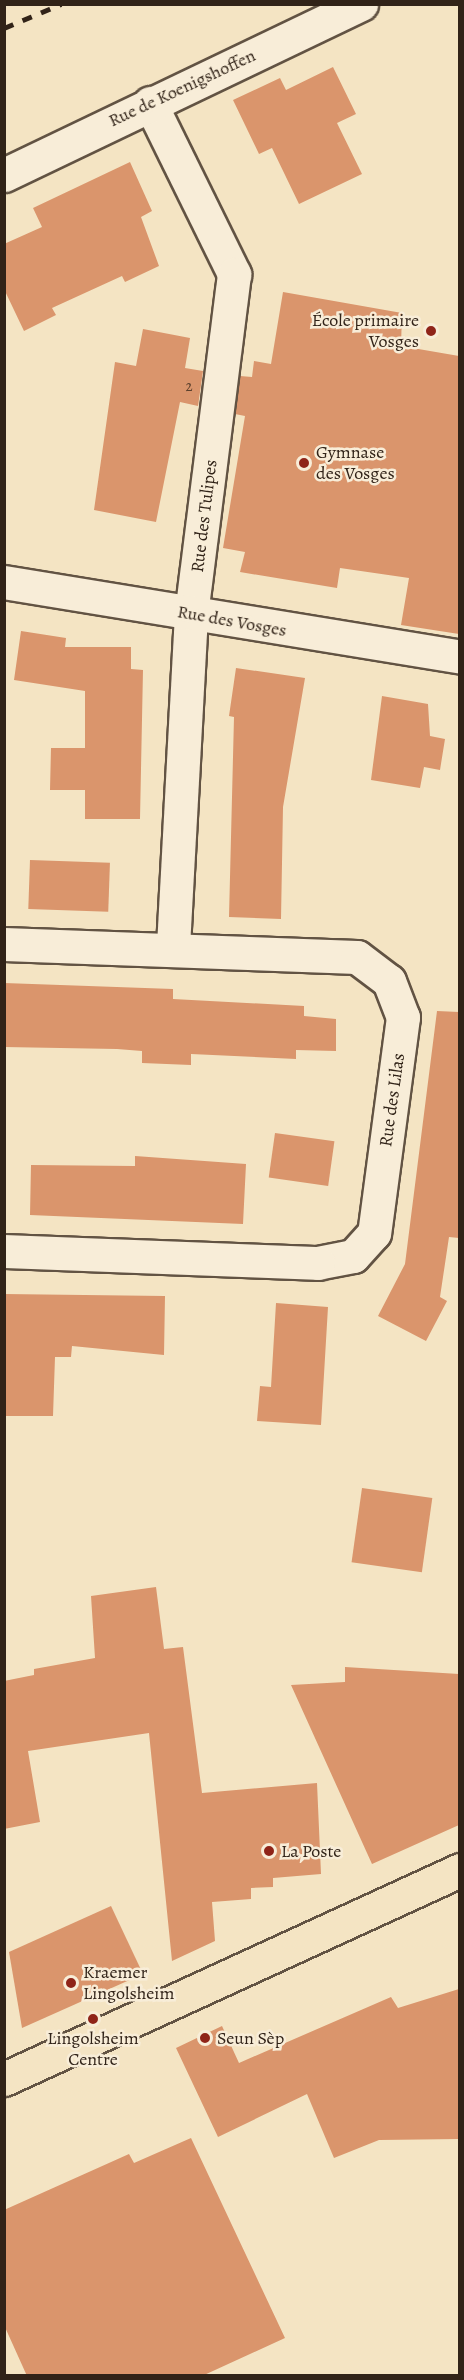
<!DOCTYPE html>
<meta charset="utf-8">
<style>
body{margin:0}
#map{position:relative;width:464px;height:2380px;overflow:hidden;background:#f4e4c3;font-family:Alegreya,serif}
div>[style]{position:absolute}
.building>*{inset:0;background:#da956c;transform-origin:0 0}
.roads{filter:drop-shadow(2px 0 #625343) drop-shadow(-2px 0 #625343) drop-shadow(0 2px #625343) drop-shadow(0 -2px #625343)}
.minor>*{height:33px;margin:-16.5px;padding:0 16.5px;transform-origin:16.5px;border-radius:16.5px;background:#f8edd8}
.major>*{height:33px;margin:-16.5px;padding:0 16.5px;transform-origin:16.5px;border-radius:16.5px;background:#f4e4c3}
.rail>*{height:4.5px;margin-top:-2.25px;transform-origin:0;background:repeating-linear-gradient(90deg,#312318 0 10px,transparent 0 20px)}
.dots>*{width:16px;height:16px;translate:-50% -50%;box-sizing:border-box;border:3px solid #f8edd8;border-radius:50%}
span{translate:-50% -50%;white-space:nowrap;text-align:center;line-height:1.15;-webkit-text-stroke:5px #f8edd8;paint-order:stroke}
.number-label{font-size:15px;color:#5b402d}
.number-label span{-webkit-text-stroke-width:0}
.street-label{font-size:18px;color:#312318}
.poi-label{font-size:18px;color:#312318}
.right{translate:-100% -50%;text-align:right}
.left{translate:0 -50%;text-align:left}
.frame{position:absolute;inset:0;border:6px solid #312318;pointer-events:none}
</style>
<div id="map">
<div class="building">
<i style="clip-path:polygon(333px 67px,356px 114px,337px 123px,362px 174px,299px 204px,272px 148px,259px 154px,233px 100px,280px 78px,286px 90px)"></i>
<i style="clip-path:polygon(130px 162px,152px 211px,141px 217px,159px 266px,125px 282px,122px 276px,52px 308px,56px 315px,24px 331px,4px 289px,4px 244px,42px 227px,33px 208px)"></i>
<i style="clip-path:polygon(283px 292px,402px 313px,401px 346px,459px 356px,459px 634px,401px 625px,409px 578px,340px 568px,337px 588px,240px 572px,245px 552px,223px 548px,245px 416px,235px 414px,240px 376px,252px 377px,254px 361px,271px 364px)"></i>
<i style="clip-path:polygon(143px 329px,190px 338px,185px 368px,203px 371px,198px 406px,180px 402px,156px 522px,94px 510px,115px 362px,136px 366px)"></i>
<i style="clip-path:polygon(21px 631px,66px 638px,65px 647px,131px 647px,131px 669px,143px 670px,140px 819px,85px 819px,85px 790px,50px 790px,51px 748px,85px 748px,85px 691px,14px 680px)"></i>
<i style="clip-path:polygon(236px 668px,305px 678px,283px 807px,281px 919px,229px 917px,234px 717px,229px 716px)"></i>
<i style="clip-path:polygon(382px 696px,428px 704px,430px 736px,445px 739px,440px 770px,424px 767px,420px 788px,371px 780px)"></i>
<i style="left:30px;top:860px;width:80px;height:49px;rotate:2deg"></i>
<i style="clip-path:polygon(4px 983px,173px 989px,173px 999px,304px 1006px,304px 1016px,336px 1019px,336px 1051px,296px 1050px,296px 1059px,191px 1054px,191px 1065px,142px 1063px,142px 1051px,117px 1049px,4px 1047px)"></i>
<i style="clip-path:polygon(437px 1011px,459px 1012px,459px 1238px,449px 1237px,440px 1297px,447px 1301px,426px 1341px,378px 1316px,405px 1264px)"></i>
<i style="left:275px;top:1133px;width:60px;height:45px;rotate:8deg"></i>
<i style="clip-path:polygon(135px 1156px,246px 1164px,243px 1224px,30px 1215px,31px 1165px,135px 1166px)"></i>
<i style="clip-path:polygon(4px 1294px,165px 1296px,164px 1355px,72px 1346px,71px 1357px,55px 1357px,53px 1416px,6px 1416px)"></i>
<i style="clip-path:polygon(276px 1303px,328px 1307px,321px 1425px,257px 1421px,260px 1386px,271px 1387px)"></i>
<i style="left:362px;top:1488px;width:71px;height:75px;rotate:8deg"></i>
<i style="clip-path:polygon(156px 1587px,164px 1649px,183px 1647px,202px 1793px,317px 1783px,321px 1874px,273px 1878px,273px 1887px,251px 1888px,251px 1899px,212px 1902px,215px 1941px,172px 1961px,149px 1733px,28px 1751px,40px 1822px,4px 1829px,4px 1681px,34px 1675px,34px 1669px,95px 1658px,91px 1596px)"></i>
<i style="clip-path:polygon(345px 1667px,459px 1674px,459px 1825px,372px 1864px,291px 1685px,345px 1682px)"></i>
<i style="clip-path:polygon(111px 1906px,143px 1974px,22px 2028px,9px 1952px)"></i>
<i style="clip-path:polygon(459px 1989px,459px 2139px,379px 2140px,334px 2158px,307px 2094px,218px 2137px,176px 2048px,222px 2026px,239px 2063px,391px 1997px,398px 2008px)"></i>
<i style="clip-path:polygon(191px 2138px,285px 2338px,202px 2376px,27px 2376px,4px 2325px,4px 2210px,129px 2154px,134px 2163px)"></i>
</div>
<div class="roads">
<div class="minor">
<i style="left:150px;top:103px;width:191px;rotate:63.8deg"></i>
<i style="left:234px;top:274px;width:343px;rotate:97.2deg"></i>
<i style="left:191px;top:614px;width:335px;rotate:93.1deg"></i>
<i style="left:4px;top:175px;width:396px;rotate:-25.6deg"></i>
<i style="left:4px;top:582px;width:462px;rotate:9.3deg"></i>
<i style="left:4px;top:944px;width:353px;rotate:2.1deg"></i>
<i style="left:357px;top:957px;width:40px;rotate:37deg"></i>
<i style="left:389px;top:981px;width:39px;rotate:69deg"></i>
<i style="left:403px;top:1017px;width:218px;rotate:97.6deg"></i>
<i style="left:374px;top:1233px;width:31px;rotate:132deg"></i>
<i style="left:353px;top:1256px;width:36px;rotate:169deg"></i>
<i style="left:318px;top:1263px;width:314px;rotate:-177.8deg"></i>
</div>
<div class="major">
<i style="left:4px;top:2079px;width:502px;rotate:-24.62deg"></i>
</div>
</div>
<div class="rail">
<i style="left:4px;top:28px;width:62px;rotate:-22.8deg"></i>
</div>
<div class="dots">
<i style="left:431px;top:331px;background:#8f2418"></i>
<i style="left:304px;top:463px;background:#8f2418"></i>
<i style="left:269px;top:1851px;background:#8f2418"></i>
<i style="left:71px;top:1983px;background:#8f2418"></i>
<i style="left:93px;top:2019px;background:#8f2418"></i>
<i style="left:205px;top:2038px;background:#8f2418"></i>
</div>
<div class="number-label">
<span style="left:189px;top:387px">2</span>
</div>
<div class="street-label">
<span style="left:182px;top:88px;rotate:-25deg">Rue de Koenigshoffen</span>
<span style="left:204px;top:516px;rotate:-83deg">Rue des Tulipes</span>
<span style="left:232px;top:621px;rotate:10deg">Rue des Vosges</span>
<span style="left:392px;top:1100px;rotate:-82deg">Rue des Lilas</span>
</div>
<div class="poi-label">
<span class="right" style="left:419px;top:331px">École primaire<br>Vosges</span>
<span class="left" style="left:316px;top:463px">Gymnase<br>des Vosges</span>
<span class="left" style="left:281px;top:1851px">La Poste</span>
<span class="left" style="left:83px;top:1983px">Kraemer<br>Lingolsheim</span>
<span class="left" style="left:217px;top:2038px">Seun Sèp</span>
<span style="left:93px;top:2049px">Lingolsheim<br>Centre</span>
</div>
<div class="frame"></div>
</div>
